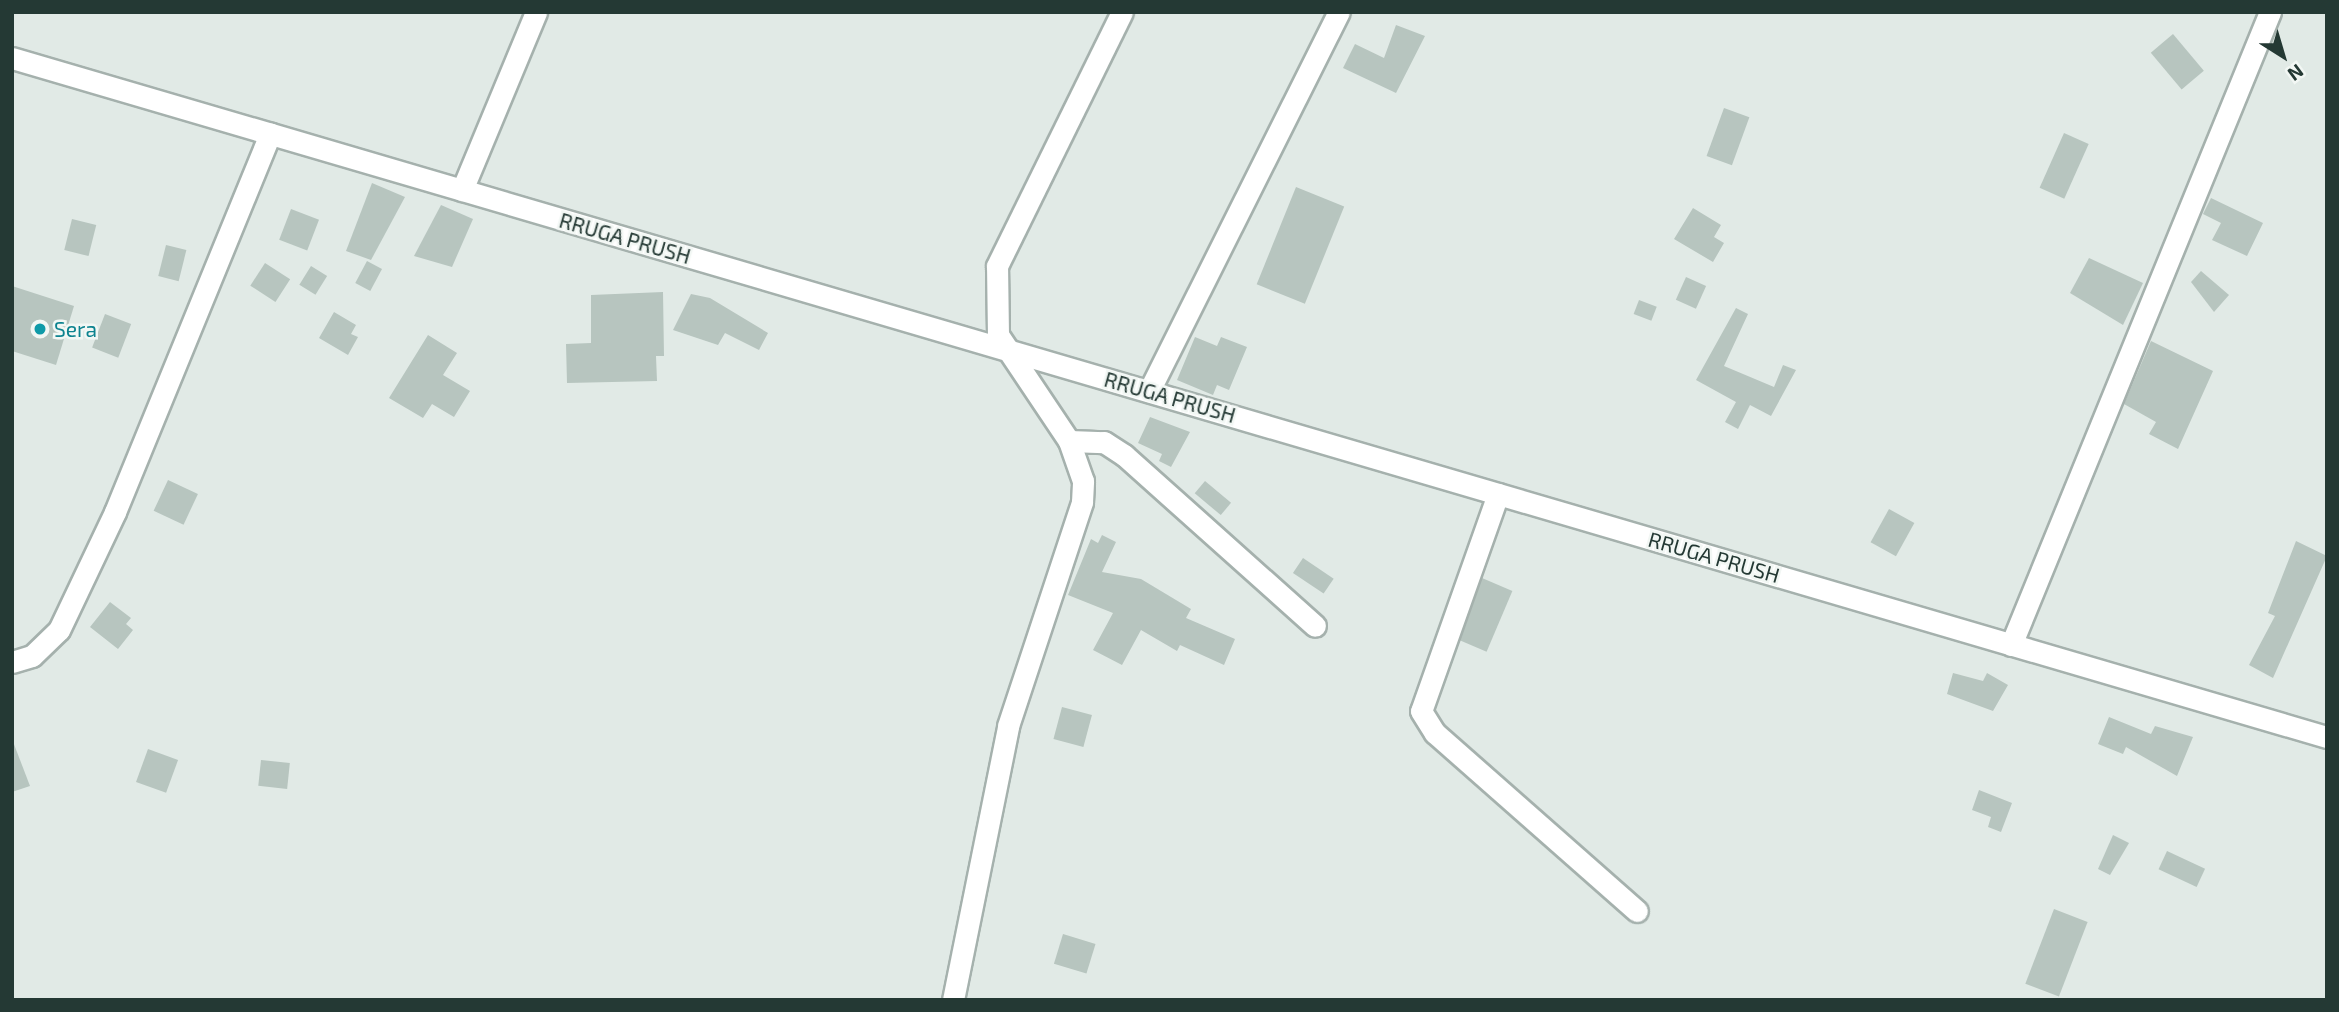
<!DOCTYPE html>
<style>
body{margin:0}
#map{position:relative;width:2339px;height:1012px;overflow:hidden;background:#e1eae6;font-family:"Exo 2",sans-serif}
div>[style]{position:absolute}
.building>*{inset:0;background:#b7c5bf;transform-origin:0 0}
.roads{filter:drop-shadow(2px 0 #a5b1ad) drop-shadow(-2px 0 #a5b1ad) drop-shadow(0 2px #a5b1ad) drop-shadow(0 -2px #a5b1ad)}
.minor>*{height:21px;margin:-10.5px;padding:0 10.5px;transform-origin:10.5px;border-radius:10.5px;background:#fff}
.dots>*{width:19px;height:19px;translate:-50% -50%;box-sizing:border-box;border:4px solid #f2f7f4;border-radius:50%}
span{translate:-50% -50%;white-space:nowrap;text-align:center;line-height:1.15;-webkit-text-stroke:5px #f2f7f4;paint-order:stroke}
.street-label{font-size:21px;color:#243934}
.culture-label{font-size:21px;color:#0d838f}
.left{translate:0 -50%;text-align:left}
.frame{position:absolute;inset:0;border:14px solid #243934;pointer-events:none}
.north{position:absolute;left:2248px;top:21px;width:70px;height:70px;-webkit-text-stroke:5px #f2f7f4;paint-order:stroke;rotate:143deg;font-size:19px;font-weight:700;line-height:28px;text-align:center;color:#243934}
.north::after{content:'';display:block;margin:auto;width:24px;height:32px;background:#243934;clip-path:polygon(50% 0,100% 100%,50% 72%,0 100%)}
</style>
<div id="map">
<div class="building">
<i style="clip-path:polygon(1396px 25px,1425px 36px,1396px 93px,1343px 68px,1355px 44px,1384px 58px)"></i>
<i style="left:2173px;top:34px;width:48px;height:29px;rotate:50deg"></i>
<i style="left:1724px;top:108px;width:27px;height:51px;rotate:20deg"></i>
<i style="left:2064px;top:133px;width:27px;height:60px;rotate:24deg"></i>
<i style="clip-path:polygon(372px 183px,405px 197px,371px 260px,346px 251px)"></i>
<i style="left:1296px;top:187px;width:52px;height:105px;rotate:22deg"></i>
<i style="clip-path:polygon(2211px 198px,2263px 223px,2247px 256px,2212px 240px,2221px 223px,2203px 214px)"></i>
<i style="clip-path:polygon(441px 205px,473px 219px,452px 267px,414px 256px)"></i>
<i style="clip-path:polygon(1693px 208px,1721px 225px,1714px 237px,1724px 243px,1713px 262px,1674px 239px)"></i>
<i style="left:291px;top:209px;width:30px;height:33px;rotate:21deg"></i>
<i style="left:72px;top:219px;width:25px;height:32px;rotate:14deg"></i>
<i style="left:166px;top:245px;width:21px;height:32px;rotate:14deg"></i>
<i style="clip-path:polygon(2089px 258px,2143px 283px,2123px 325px,2070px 293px)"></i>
<i style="left:367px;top:261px;width:17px;height:25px;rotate:28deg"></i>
<i style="left:265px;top:263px;width:30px;height:27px;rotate:33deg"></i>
<i style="left:311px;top:266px;width:19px;height:22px;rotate:32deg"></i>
<i style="clip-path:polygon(2201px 271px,2229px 295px,2214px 312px,2191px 282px)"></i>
<i style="left:1686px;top:277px;width:22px;height:25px;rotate:24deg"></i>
<i style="clip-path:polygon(12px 286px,74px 306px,56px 365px,12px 351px)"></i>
<i style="clip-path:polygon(663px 292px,664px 356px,656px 356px,657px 381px,567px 383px,566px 344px,591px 343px,591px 295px)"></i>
<i style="clip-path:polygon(691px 294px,710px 298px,768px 333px,759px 350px,725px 333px,718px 345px,673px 330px)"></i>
<i style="left:1639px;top:300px;width:19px;height:15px;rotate:21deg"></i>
<i style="clip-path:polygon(1736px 308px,1748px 314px,1724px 366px,1774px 387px,1783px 365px,1796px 370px,1771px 416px,1750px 405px,1738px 429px,1725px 422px,1736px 402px,1696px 380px)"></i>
<i style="clip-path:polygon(334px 312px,356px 325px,351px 334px,358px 337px,348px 355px,319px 338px)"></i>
<i style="left:105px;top:314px;width:28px;height:36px;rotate:21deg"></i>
<i style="clip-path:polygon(428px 335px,457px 353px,443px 375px,470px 391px,454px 417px,432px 404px,423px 418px,389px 398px)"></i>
<i style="clip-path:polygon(1195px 337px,1217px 346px,1221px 337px,1247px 347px,1229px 390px,1217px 385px,1213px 395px,1177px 380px)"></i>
<i style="clip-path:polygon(2151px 341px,2213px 371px,2178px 449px,2149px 434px,2156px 422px,2124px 404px)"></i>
<i style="clip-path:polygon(1150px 417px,1190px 432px,1171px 467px,1159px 461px,1162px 454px,1138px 443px)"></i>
<i style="left:168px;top:480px;width:33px;height:34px;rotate:25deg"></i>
<i style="left:1205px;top:481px;width:34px;height:16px;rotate:40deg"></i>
<i style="left:1889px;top:509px;width:29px;height:38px;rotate:29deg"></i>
<i style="clip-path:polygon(1102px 535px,1116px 542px,1102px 572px,1141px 579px,1191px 609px,1186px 618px,1235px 639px,1224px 665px,1180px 645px,1177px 651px,1141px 630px,1122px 665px,1093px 650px,1113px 613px,1068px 595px,1091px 539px,1098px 543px)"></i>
<i style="clip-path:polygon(2296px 541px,2327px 556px,2273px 678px,2249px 665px,2275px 616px,2268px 613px)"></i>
<i style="left:1303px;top:558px;width:37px;height:18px;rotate:34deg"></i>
<i style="left:1482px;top:578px;width:33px;height:66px;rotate:23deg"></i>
<i style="clip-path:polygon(110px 602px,131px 618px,126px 624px,133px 630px,118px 649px,90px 627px)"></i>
<i style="clip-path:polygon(1953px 673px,1983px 681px,1987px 673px,2008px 685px,1993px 711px,1947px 694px)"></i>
<i style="left:1062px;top:707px;width:31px;height:33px;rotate:15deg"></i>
<i style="clip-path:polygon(2109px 717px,2151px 734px,2155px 726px,2193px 737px,2177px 776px,2126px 747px,2123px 754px,2098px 744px)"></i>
<i style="clip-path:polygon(12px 739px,30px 786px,12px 792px)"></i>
<i style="left:148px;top:749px;width:32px;height:35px;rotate:20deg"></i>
<i style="left:261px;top:760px;width:29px;height:26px;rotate:6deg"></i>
<i style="clip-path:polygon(1979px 790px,2012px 803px,2001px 832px,1988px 827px,1991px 817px,1972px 810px)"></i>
<i style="clip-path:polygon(2113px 835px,2129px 843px,2110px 875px,2098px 869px)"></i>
<i style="left:2167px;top:851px;width:42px;height:20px;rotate:25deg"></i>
<i style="left:2054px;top:909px;width:36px;height:80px;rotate:21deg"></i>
<i style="left:1063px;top:934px;width:34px;height:31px;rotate:17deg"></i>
</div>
<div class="roads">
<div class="minor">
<i style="left:12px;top:58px;width:2413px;rotate:16.35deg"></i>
<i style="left:462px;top:190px;width:193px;rotate:-67.4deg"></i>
<i style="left:1149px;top:391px;width:424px;rotate:-63.4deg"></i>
<i style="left:1069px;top:441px;width:35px;rotate:2deg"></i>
<i style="left:1104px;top:442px;width:24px;rotate:33deg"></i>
<i style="left:1124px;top:455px;width:256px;rotate:41.8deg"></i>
<i style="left:1498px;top:494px;width:230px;rotate:109.5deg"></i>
<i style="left:1421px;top:711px;width:26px;rotate:58deg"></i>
<i style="left:1435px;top:733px;width:269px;rotate:41.4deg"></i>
<i style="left:2011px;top:645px;width:684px;rotate:-67.75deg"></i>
<i style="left:12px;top:662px;width:21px;rotate:-17deg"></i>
<i style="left:32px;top:656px;width:37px;rotate:-44deg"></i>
<i style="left:59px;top:630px;width:131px;rotate:-64.6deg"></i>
<i style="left:115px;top:512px;width:409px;rotate:-67.7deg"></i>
<i style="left:953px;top:1000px;width:279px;rotate:-78.6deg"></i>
<i style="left:1008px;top:726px;width:236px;rotate:-71.7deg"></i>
<i style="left:1082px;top:502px;width:21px;rotate:-87deg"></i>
<i style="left:1083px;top:481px;width:42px;rotate:-109.3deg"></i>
<i style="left:1069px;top:441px;width:128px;rotate:-123.8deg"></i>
<i style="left:998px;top:335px;width:69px;rotate:-90.8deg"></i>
<i style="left:997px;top:266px;width:283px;rotate:-63.8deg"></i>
</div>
</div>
<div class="dots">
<i style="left:40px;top:329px;background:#0f9aa8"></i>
</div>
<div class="street-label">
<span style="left:625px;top:238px;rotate:16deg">RRUGA PRUSH</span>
<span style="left:1170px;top:397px;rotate:16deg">RRUGA PRUSH</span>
<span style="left:1714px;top:557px;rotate:16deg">RRUGA PRUSH</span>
</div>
<div class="culture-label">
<span class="left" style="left:54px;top:329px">Sera</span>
</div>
<div class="frame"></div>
<div class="north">N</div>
</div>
